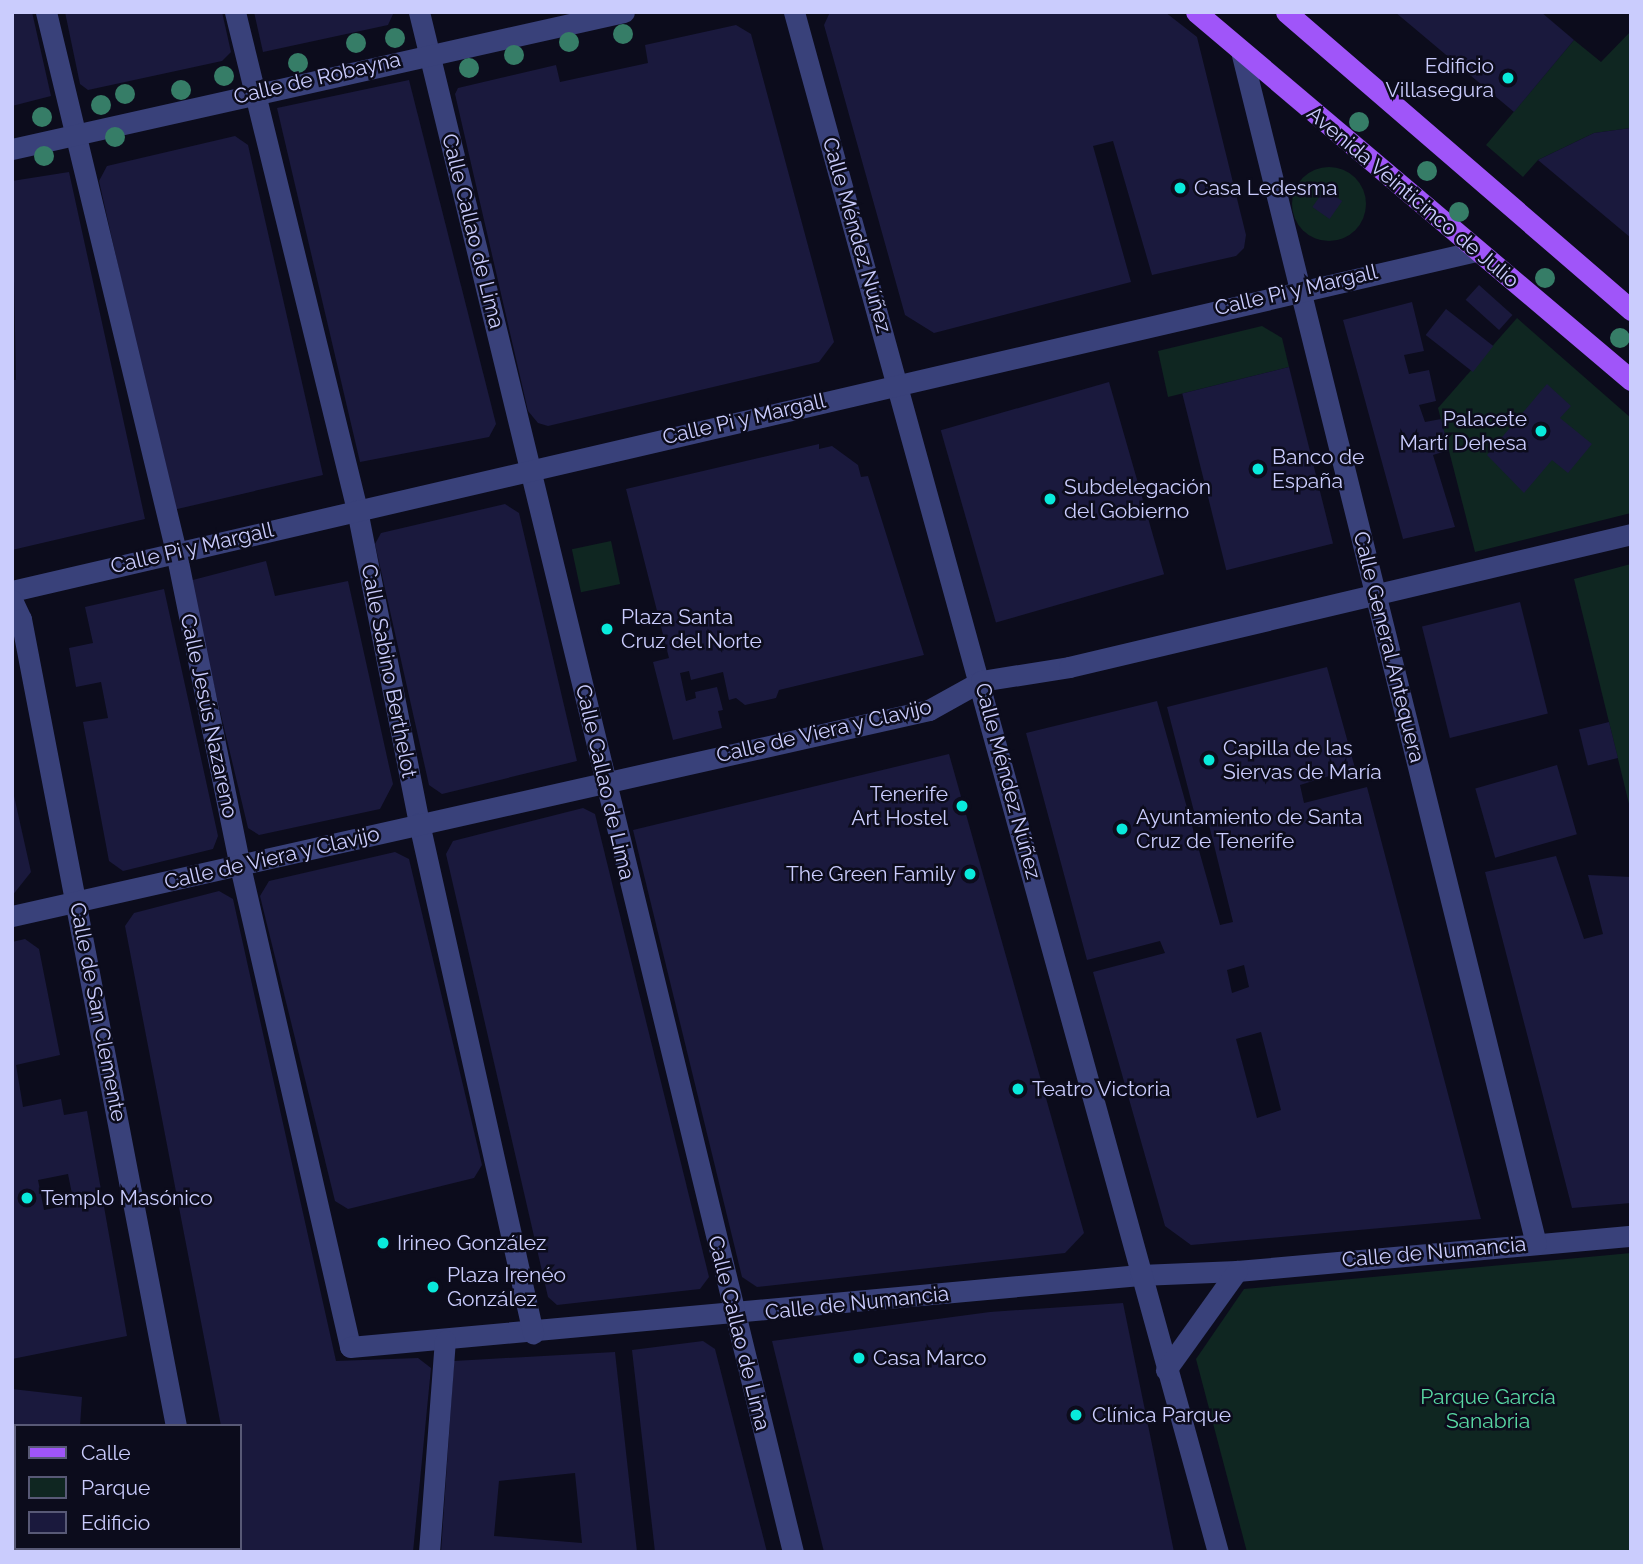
<!DOCTYPE html>
<meta charset="utf-8">
<style>
body{margin:0}
#map{position:relative;width:1643px;height:1564px;overflow:hidden;background:#0c0c1c;font-family:Raleway,sans-serif}
div>[style]{position:absolute}
.green>*{inset:0;background:#0f2621;transform-origin:0 0}
.round{border-radius:50%}
.building>*{inset:0;background:#1a193d;transform-origin:0 0}
.minor>*{height:21px;margin:-10.5px;padding:0 10.5px;transform-origin:10.5px;border-radius:10.5px;background:#39417a}
.major>*{height:21px;margin:-10.5px;padding:0 10.5px;transform-origin:10.5px;border-radius:10.5px;background:#a055f9}
.trees>*{width:20px;height:20px;margin:-10px;border-radius:50%;background:#367d67}
.dots>*{width:19px;height:19px;translate:-50% -50%;box-sizing:border-box;border:4px solid #0c0c1c;border-radius:50%}
span{translate:-50% -50%;white-space:nowrap;text-align:center;line-height:1.15;-webkit-text-stroke:5px #0c0c1c;paint-order:stroke}
.poi-label{font-size:21px;color:#caccfd}
.right{translate:-100% -50%;text-align:right}
.left{translate:0 -50%;text-align:left}
.street-label{font-size:21px;color:#caccfd}
.park-label{font-size:21px;color:#59d9a4}
.frame{position:absolute;inset:0;border:14px solid #caccfd;pointer-events:none}
.legend{position:absolute;left:14px;top:1424px;width:228px;height:126px;box-sizing:border-box;background:#0c0c1c;border:2px solid #585976;margin:0;padding:9px 12px;list-style:none;font-size:21px;color:#caccfd}
.legend li{display:flex;align-items:center;gap:14px;height:35px}
.legend b{width:35px;border:2px solid #585976}
</style>
<div id="map">
<div class="green">
<i style="clip-path:polygon(1631px 31px,1631px 128px,1594px 133px,1538px 160px,1523px 177px,1486px 145px,1574px 40px,1601px 62px)"></i>
<i class="round" style="left:1292px;top:167px;width:74px;height:74px"></i>
<i style="clip-path:polygon(1517px 318px,1631px 418px,1631px 513px,1475px 552px,1438px 408px)"></i>
<i style="clip-path:polygon(1262px 326px,1282px 338px,1289px 367px,1168px 397px,1158px 351px)"></i>
<i style="left:611px;top:541px;width:44px;height:40px;rotate:78deg"></i>
<i style="clip-path:polygon(1631px 564px,1631px 812px,1574px 579px)"></i>
<i style="clip-path:polygon(1631px 1253px,1631px 1552px,1247px 1552px,1196px 1359px,1244px 1289px)"></i>
</div>
<div class="building">
<i style="clip-path:polygon(12px 12px,32px 12px,51px 96px,12px 106px)"></i>
<i style="clip-path:polygon(65px 12px,222px 12px,231px 52px,222px 61px,88px 90px,80px 84px)"></i>
<i style="clip-path:polygon(254px 12px,394px 12px,388px 25px,263px 52px)"></i>
<i style="clip-path:polygon(830px 12px,1165px 12px,1197px 37px,1246px 235px,1244px 248px,1236px 256px,1152px 275px,1113px 141px,1093px 146px,1131px 282px,934px 333px,905px 315px,824px 25px)"></i>
<i style="clip-path:polygon(1395px 12px,1541px 12px,1574px 40px,1514px 112px)"></i>
<i style="clip-path:polygon(736px 25px,751px 34px,834px 342px,819px 362px,548px 426px,538px 423px,528px 411px,455px 94px,458px 88px,556px 65px,560px 82px,648px 63px,645px 45px)"></i>
<i style="clip-path:polygon(409px 80px,496px 424px,489px 437px,360px 462px,277px 108px)"></i>
<i style="clip-path:polygon(1631px 128px,1631px 238px,1538px 160px,1594px 133px)"></i>
<i style="clip-path:polygon(235px 136px,248px 145px,323px 475px,173px 510px,99px 181px,107px 166px)"></i>
<i style="clip-path:polygon(69px 172px,145px 519px,12px 550px,12px 380px,16px 380px,12px 181px)"></i>
<i style="left:1325px;top:189px;width:21px;height:22px;rotate:35deg"></i>
<i style="left:1479px;top:285px;width:45px;height:20px;rotate:42deg"></i>
<i style="clip-path:polygon(1412px 302px,1424px 351px,1404px 355px,1409px 374px,1429px 370px,1436px 401px,1419px 405px,1425px 422px,1441px 419px,1449px 450px,1433px 455px,1455px 527px,1403px 539px,1343px 320px)"></i>
<i style="left:1446px;top:309px;width:60px;height:33px;rotate:38deg"></i>
<i style="left:1289px;top:367px;width:182px;height:110px;rotate:76deg"></i>
<i style="left:1109px;top:382px;width:200px;height:175px;rotate:74deg"></i>
<i style="clip-path:polygon(1547px 384px,1571px 406px,1560px 418px,1592px 444px,1568px 473px,1552px 460px,1524px 493px,1487px 455px)"></i>
<i style="clip-path:polygon(819px 444px,819px 449px,832px 446px,858px 465px,861px 477px,868px 476px,924px 655px,779px 690px,776px 698px,745px 705px,736px 698px,729px 700px,723px 672px,691px 680px,689px 671px,680px 673px,686px 701px,696px 698px,695px 692px,717px 687px,723px 710px,718px 711px,722px 728px,673px 740px,653px 662px,669px 658px,626px 489px)"></i>
<i style="clip-path:polygon(505px 504px,519px 513px,577px 761px,442px 794px,429px 785px,375px 544px,381px 533px)"></i>
<i style="clip-path:polygon(266px 561px,275px 596px,348px 581px,393px 784px,380px 809px,259px 835px,248px 828px,189px 581px)"></i>
<i style="clip-path:polygon(164px 589px,218px 836px,213px 849px,123px 871px,109px 861px,83px 722px,108px 718px,101px 682px,76px 687px,69px 648px,93px 643px,85px 607px)"></i>
<i style="left:1520px;top:602px;width:115px;height:101px;rotate:76deg"></i>
<i style="clip-path:polygon(evenodd,1327px 667px,1355px 768px,1300px 785px,1304px 803px,1367px 787px,1481px 1219px,1191px 1245px,1165px 1226px,1093px 972px,1165px 953px,1160px 941px,1087px 960px,1026px 733px,1157px 701px,1220px 925px,1233px 922px,1209px 825px,1198px 827px,1167px 707px,1327px 667px,1244px 965px,1249px 987px,1232px 993px,1227px 970px,1244px 965px,1327px 667px,1261px 1032px,1281px 1110px,1257px 1118px,1236px 1039px,1261px 1032px)"></i>
<i style="left:1609px;top:722px;width:37px;height:31px;rotate:76deg"></i>
<i style="clip-path:polygon(949px 754px,1084px 1233px,1065px 1253px,757px 1287px,742px 1277px,633px 830px)"></i>
<i style="left:1557px;top:765px;width:72px;height:85px;rotate:74deg"></i>
<i style="clip-path:polygon(12px 787px,31px 872px,12px 896px)"></i>
<i style="clip-path:polygon(583px 808px,595px 814px,709px 1277px,700px 1289px,557px 1305px,548px 1297px,446px 854px,453px 841px)"></i>
<i style="clip-path:polygon(395px 852px,409px 859px,482px 1165px,474px 1178px,348px 1209px,335px 1201px,260px 896px,269px 881px)"></i>
<i style="clip-path:polygon(1556px 856px,1584px 939px,1603px 934px,1588px 875px,1631px 877px,1631px 1203px,1572px 1208px,1485px 872px)"></i>
<i style="clip-path:polygon(219px 891px,233px 899px,336px 1361px,418px 1358px,431px 1368px,413px 1552px,217px 1552px,240px 1548px,240px 1426px,221px 1426px,125px 926px,134px 913px)"></i>
<i style="clip-path:polygon(evenodd,25px 939px,39px 949px,60px 1055px,16px 1065px,23px 1107px,61px 1099px,64px 1115px,87px 1111px,127px 1336px,12px 1359px,12px 942px,25px 939px,68px 1174px,74px 1204px,44px 1210px,38px 1180px,68px 1174px)"></i>
<i style="clip-path:polygon(1123px 1303px,1174px 1552px,824px 1552px,772px 1341px,990px 1312px)"></i>
<i style="clip-path:polygon(703px 1341px,715px 1349px,767px 1552px,655px 1552px,632px 1350px)"></i>
<i style="clip-path:polygon(evenodd,615px 1352px,637px 1552px,441px 1552px,454px 1361px,615px 1352px,575px 1473px,582px 1543px,494px 1536px,499px 1481px,575px 1473px)"></i>
<i style="clip-path:polygon(12px 1389px,82px 1397px,80px 1426px,16px 1426px,16px 1548px,69px 1548px,69px 1552px,12px 1552px)"></i>
</div>
<div class="minor">
<i style="left:46px;top:12px;width:555px;rotate:76.46deg"></i>
<i style="left:176px;top:552px;width:320px;rotate:78.5deg"></i>
<i style="left:240px;top:866px;width:493px;rotate:77.1deg"></i>
<i style="left:350px;top:1347px;width:793px;rotate:-5.21deg"></i>
<i style="left:1140px;top:1275px;width:97px;rotate:-2.4deg"></i>
<i style="left:1237px;top:1271px;width:396px;rotate:-5.1deg"></i>
<i style="left:235px;top:12px;width:513px;rotate:76.23deg"></i>
<i style="left:357px;top:510px;width:319px;rotate:78.8deg"></i>
<i style="left:419px;top:823px;width:523px;rotate:77.4deg"></i>
<i style="left:419px;top:12px;width:1585px;rotate:76.35deg"></i>
<i style="left:794px;top:12px;width:1597px;rotate:74.61deg"></i>
<i style="left:1241px;top:51px;width:1229px;rotate:76.11deg"></i>
<i style="left:12px;top:149px;width:627px;rotate:-12.62deg"></i>
<i style="left:12px;top:591px;width:1504px;rotate:-13.07deg"></i>
<i style="left:12px;top:600px;width:21px;rotate:65deg"></i>
<i style="left:21px;top:619px;width:822px;rotate:79.13deg"></i>
<i style="left:12px;top:916px;width:940px;rotate:-12.66deg"></i>
<i style="left:929px;top:710px;width:60px;rotate:-29.1deg"></i>
<i style="left:981px;top:681px;width:89px;rotate:-9deg"></i>
<i style="left:1069px;top:667px;width:578px;rotate:-13.31deg"></i>
<i style="left:1166px;top:1370px;width:122px;rotate:-54.4deg"></i>
<i style="left:177px;top:1552px;width:4px;rotate:-90deg"></i>
<i style="left:429px;top:1552px;width:212px;rotate:-85.7deg"></i>
</div>
<div class="major">
<i style="left:1196px;top:12px;width:570px;rotate:40.23deg"></i>
<i style="left:1286px;top:12px;width:456px;rotate:40.8deg"></i>
</div>
<div class="trees">
<i style="left:623px;top:34px"></i>
<i style="left:395px;top:38px"></i>
<i style="left:569px;top:42px"></i>
<i style="left:356px;top:43px"></i>
<i style="left:514px;top:55px"></i>
<i style="left:298px;top:63px"></i>
<i style="left:469px;top:68px"></i>
<i style="left:224px;top:76px"></i>
<i style="left:181px;top:90px"></i>
<i style="left:125px;top:94px"></i>
<i style="left:101px;top:105px"></i>
<i style="left:42px;top:117px"></i>
<i style="left:1359px;top:122px"></i>
<i style="left:115px;top:137px"></i>
<i style="left:44px;top:156px"></i>
<i style="left:1427px;top:171px"></i>
<i style="left:1459px;top:212px"></i>
<i style="left:1545px;top:278px"></i>
<i style="left:1620px;top:338px"></i>
</div>
<div class="dots">
<i style="left:1508px;top:78px;background:#09eadb"></i>
<i style="left:1180px;top:188px;background:#09eadb"></i>
<i style="left:1541px;top:431px;background:#09eadb"></i>
<i style="left:1258px;top:469px;background:#09eadb"></i>
<i style="left:1050px;top:499px;background:#09eadb"></i>
<i style="left:607px;top:629px;background:#09eadb"></i>
<i style="left:1209px;top:760px;background:#09eadb"></i>
<i style="left:962px;top:806px;background:#09eadb"></i>
<i style="left:1122px;top:829px;background:#09eadb"></i>
<i style="left:970px;top:874px;background:#09eadb"></i>
<i style="left:1018px;top:1089px;background:#09eadb"></i>
<i style="left:27px;top:1198px;background:#09eadb"></i>
<i style="left:383px;top:1243px;background:#09eadb"></i>
<i style="left:433px;top:1287px;background:#09eadb"></i>
<i style="left:859px;top:1358px;background:#09eadb"></i>
<i style="left:1076px;top:1415px;background:#09eadb"></i>
</div>
<div class="poi-label">
<span class="right" style="left:1494px;top:78px">Edificio<br>Villasegura</span>
<span class="left" style="left:1194px;top:188px">Casa Ledesma</span>
<span class="right" style="left:1527px;top:431px">Palacete<br>Martí Dehesa</span>
<span class="left" style="left:1272px;top:469px">Banco de<br>España</span>
<span class="left" style="left:1064px;top:499px">Subdelegación<br>del Gobierno</span>
<span class="left" style="left:621px;top:629px">Plaza Santa<br>Cruz del Norte</span>
<span class="left" style="left:1223px;top:760px">Capilla de las<br>Siervas de María</span>
<span class="right" style="left:948px;top:806px">Tenerife<br>Art Hostel</span>
<span class="left" style="left:1136px;top:829px">Ayuntamiento de Santa<br>Cruz de Tenerife</span>
<span class="right" style="left:956px;top:874px">The Green Family</span>
<span class="left" style="left:1032px;top:1089px">Teatro Victoria</span>
<span class="left" style="left:41px;top:1198px">Templo Masónico</span>
<span class="left" style="left:397px;top:1243px">Irineo González</span>
<span class="left" style="left:447px;top:1287px">Plaza Irenéo<br>González</span>
<span class="left" style="left:873px;top:1358px">Casa Marco</span>
<span class="left" style="left:1092px;top:1415px">Clínica Parque</span>
</div>
<div class="street-label">
<span style="left:317px;top:78px;rotate:-13deg">Calle de Robayna</span>
<span style="left:1413px;top:197px;rotate:40deg">Avenida Veinticinco de Julio</span>
<span style="left:473px;top:231px;rotate:76deg">Calle Callao de Lima</span>
<span style="left:857px;top:235px;rotate:74deg">Calle Méndez Núñez</span>
<span style="left:1296px;top:290px;rotate:-13deg">Calle Pi y Margall</span>
<span style="left:744px;top:419px;rotate:-13deg">Calle Pi y Margall</span>
<span style="left:192px;top:548px;rotate:-13deg">Calle Pi y Margall</span>
<span style="left:1389px;top:647px;rotate:76deg">Calle General Antequera</span>
<span style="left:389px;top:671px;rotate:79deg">Calle Sabino Berthelot</span>
<span style="left:209px;top:716px;rotate:78deg">Calle Jesús Nazareno</span>
<span style="left:824px;top:731px;rotate:-13deg">Calle de Viera y Clavijo</span>
<span style="left:1008px;top:781px;rotate:75deg">Calle Méndez Núñez</span>
<span style="left:605px;top:782px;rotate:77deg">Calle Callao de Lima</span>
<span style="left:272px;top:858px;rotate:-13deg">Calle de Viera y Clavijo</span>
<span style="left:98px;top:1012px;rotate:79deg">Calle de San Clemente</span>
<span style="left:1434px;top:1252px;rotate:-5deg">Calle de Numancia</span>
<span style="left:857px;top:1303px;rotate:-6deg">Calle de Numancia</span>
<span style="left:739px;top:1333px;rotate:76deg">Calle Callao de Lima</span>
</div>
<div class="park-label">
<span style="left:1488px;top:1409px">Parque García<br>Sanabria</span>
</div>
<div class="frame"></div>
<ul class="legend">
<li><b style="height:9px;background:#a055f9"></b>Calle</li>
<li><b style="height:19px;background:#0f2621"></b>Parque</li>
<li><b style="height:19px;background:#1a193d"></b>Edificio</li>
</ul>
</div>
